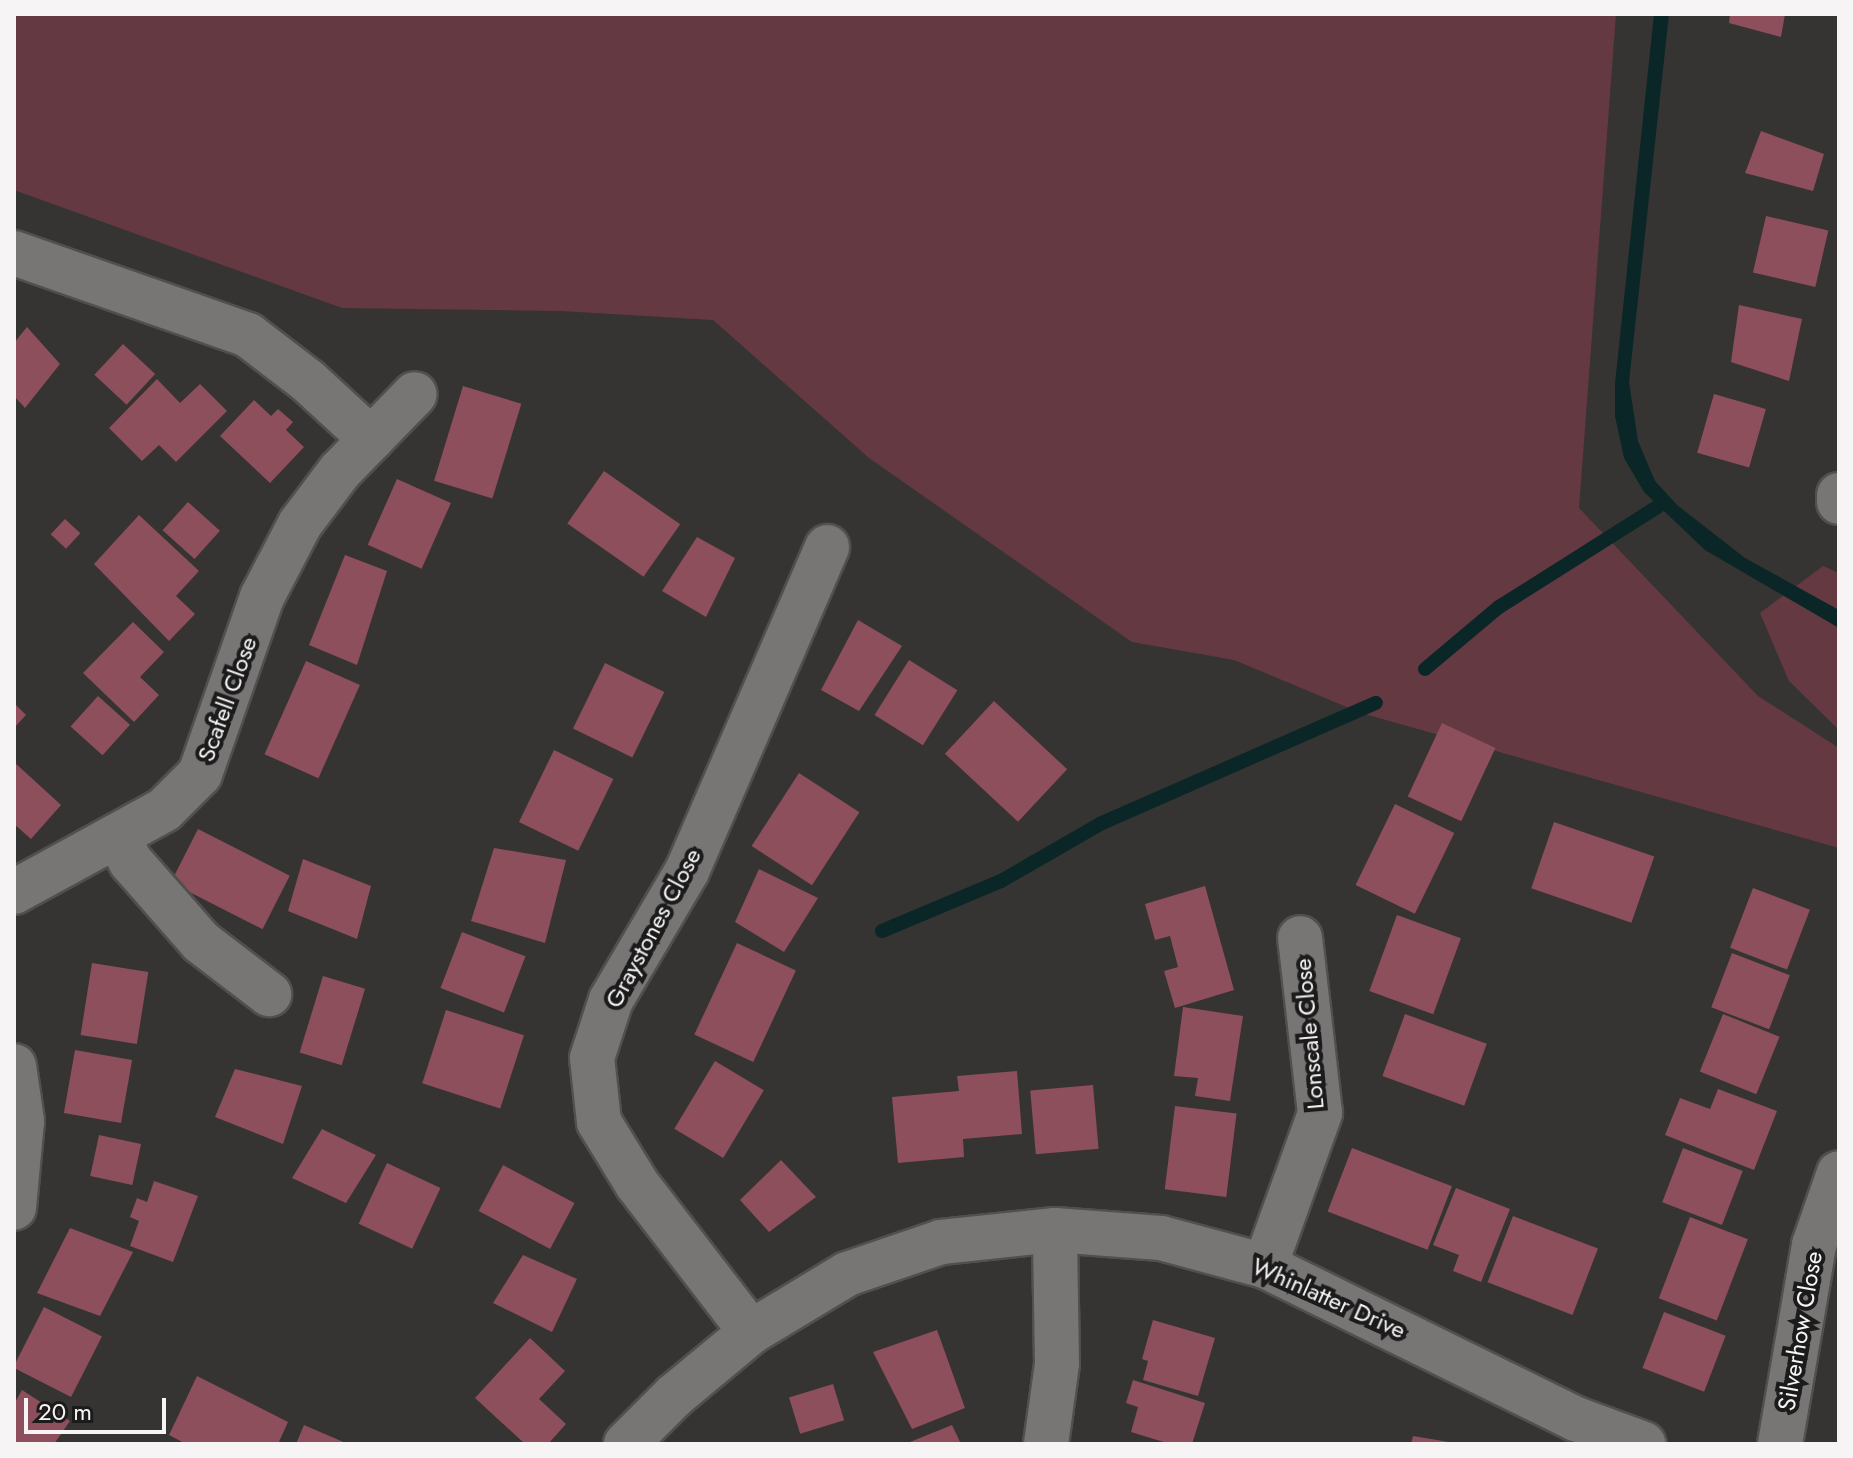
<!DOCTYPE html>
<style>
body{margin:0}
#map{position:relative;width:1853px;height:1458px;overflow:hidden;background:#363333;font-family:Jost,sans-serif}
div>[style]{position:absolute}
.green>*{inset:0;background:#653942}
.water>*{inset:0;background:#0a2626}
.stream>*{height:14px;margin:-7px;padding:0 7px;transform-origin:7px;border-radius:7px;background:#0a2626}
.building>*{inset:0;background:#8d4f5b;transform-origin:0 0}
.roads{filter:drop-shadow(2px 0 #514f4f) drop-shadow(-2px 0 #514f4f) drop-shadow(0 2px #514f4f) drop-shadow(0 -2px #514f4f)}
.minor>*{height:44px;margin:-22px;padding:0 22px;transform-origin:22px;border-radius:22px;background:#787575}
span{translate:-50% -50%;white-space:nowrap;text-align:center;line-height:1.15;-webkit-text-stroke:8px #1c1b1b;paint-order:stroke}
.street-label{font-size:24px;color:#f6f4f4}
.frame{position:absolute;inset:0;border:16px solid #f6f4f4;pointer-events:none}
.scale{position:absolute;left:24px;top:1398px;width:142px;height:36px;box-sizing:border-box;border:4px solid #f6f4f4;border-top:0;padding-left:10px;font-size:24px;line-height:28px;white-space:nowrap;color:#f6f4f4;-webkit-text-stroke:6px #1c1b1b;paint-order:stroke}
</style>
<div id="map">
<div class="green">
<i style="clip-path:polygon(14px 14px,1616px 14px,1579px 508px,1758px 696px,1839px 748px,1839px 848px,1361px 713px,1234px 660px,1132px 642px,869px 458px,713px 320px,561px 311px,342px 308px,14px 190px)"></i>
<i style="clip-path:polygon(1823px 566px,1839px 573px,1839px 730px,1789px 681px,1760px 613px)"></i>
</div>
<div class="water">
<i style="clip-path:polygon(1654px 14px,1669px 14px,1629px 382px,1638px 441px,1655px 481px,1677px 505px,1745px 558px,1839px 610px,1839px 628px,1705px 550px,1644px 492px,1624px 458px,1615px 416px,1615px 384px)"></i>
</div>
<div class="stream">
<i style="left:1425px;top:669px;width:97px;rotate:-40deg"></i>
<i style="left:1499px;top:607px;width:189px;rotate:-32.3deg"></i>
<i style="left:882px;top:931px;width:129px;rotate:-22.8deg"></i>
<i style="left:1001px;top:881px;width:116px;rotate:-29.9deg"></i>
<i style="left:1102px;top:823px;width:299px;rotate:-23.7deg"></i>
</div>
<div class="building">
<i style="clip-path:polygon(1730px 14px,1785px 14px,1781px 37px,1729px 23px)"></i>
<i style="clip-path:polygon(1761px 131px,1824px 154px,1813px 191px,1745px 173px)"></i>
<i style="left:1766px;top:216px;width:64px;height:58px;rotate:13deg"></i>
<i style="clip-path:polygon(1739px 305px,1802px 319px,1789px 381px,1731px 362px)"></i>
<i style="clip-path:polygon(27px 327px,60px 364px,25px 408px,14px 396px,14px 343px)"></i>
<i style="left:123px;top:344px;width:44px;height:42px;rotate:43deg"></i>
<i style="clip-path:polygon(157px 379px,180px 403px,200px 384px,227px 411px,176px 462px,159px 445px,142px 461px,109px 428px)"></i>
<i style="left:463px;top:386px;width:61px;height:99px;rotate:17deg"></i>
<i style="left:1714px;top:394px;width:54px;height:61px;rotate:16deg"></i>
<i style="clip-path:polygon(254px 400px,271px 416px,278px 409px,293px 422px,286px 430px,304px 447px,270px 483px,220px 436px)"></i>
<i style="left:604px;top:471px;width:93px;height:64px;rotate:35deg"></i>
<i style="left:397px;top:479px;width:59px;height:72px;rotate:24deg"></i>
<i style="left:188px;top:502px;width:43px;height:38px;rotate:42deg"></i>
<i style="clip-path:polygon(139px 515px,199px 571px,176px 596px,195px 614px,169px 641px,94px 564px)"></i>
<i style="left:65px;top:519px;width:21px;height:21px;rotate:43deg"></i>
<i style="clip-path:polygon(697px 537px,735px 558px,706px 617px,662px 591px)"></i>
<i style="clip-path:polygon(345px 555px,387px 571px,357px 665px,309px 645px)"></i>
<i style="clip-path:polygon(858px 620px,902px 646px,859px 711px,821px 690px)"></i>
<i style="clip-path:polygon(133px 622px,164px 652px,140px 677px,159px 695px,134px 722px,83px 673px)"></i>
<i style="left:909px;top:660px;width:57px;height:65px;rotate:32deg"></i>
<i style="left:306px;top:661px;width:59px;height:102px;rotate:24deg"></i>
<i style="left:605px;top:663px;width:66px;height:73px;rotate:26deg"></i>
<i style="left:98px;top:696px;width:43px;height:41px;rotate:42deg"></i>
<i style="left:994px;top:701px;width:100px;height:72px;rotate:43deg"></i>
<i style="clip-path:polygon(14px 703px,26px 715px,14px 728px)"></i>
<i style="left:1442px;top:723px;width:59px;height:81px;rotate:25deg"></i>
<i style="left:554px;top:750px;width:66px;height:80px;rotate:26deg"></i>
<i style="clip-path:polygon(14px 762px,61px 805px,31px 839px,14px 824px)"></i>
<i style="left:799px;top:773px;width:72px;height:87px;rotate:33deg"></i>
<i style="left:1395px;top:804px;width:66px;height:90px;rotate:26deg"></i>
<i style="left:1554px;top:822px;width:106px;height:70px;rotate:19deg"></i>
<i style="left:198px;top:829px;width:103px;height:60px;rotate:27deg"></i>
<i style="clip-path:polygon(494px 848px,566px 860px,545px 943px,471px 921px)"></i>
<i style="clip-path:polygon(303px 859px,371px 886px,357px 939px,288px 911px)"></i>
<i style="clip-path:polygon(759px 869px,818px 898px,784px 952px,735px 922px)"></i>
<i style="clip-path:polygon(1205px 886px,1234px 990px,1175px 1008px,1164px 971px,1178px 967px,1170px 936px,1155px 940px,1145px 904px)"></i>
<i style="left:1753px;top:888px;width:61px;height:64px;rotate:21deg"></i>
<i style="left:1397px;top:915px;width:68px;height:81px;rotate:20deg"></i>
<i style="left:462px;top:932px;width:68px;height:60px;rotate:21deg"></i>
<i style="left:737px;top:943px;width:65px;height:101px;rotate:25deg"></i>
<i style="left:1732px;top:953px;width:62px;height:58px;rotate:21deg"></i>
<i style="left:92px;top:963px;width:57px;height:73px;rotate:9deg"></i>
<i style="left:323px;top:976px;width:44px;height:80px;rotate:17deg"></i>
<i style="clip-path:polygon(1183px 1007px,1243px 1016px,1230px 1101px,1195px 1096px,1198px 1078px,1174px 1076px)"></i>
<i style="left:446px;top:1010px;width:82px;height:77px;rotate:18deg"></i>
<i style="left:1405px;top:1014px;width:87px;height:66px;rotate:20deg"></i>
<i style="left:1723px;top:1014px;width:61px;height:62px;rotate:22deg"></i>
<i style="left:75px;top:1050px;width:58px;height:64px;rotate:10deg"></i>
<i style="left:715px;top:1061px;width:57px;height:79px;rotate:31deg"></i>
<i style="clip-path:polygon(235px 1069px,302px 1086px,283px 1144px,215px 1117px)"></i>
<i style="clip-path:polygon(1017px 1071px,1022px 1134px,963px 1139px,964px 1157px,898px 1163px,892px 1097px,959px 1091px,957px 1076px)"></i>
<i style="left:1093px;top:1085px;width:64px;height:63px;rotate:85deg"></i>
<i style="clip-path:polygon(1718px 1089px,1777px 1111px,1754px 1170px,1665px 1135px,1680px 1098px,1710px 1109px)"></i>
<i style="left:1175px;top:1106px;width:62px;height:84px;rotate:7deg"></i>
<i style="clip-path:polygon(322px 1129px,376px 1155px,346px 1203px,292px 1178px)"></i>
<i style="left:99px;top:1135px;width:43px;height:42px;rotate:12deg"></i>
<i style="left:1352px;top:1148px;width:107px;height:68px;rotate:21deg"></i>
<i style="left:1683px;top:1148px;width:64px;height:58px;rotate:21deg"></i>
<i style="clip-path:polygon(781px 1160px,816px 1197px,769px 1232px,740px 1200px)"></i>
<i style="left:387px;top:1163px;width:59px;height:67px;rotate:25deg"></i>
<i style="left:503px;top:1165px;width:81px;height:52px;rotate:28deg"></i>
<i style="clip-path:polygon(154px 1181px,198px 1196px,173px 1262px,130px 1246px,139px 1221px,130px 1217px,137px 1198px,147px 1202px)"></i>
<i style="clip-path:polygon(1456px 1188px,1510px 1209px,1481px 1282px,1453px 1271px,1459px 1255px,1433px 1245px)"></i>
<i style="left:1513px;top:1216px;width:91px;height:71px;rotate:21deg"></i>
<i style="left:1690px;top:1217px;width:62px;height:87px;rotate:21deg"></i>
<i style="clip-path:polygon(70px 1228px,133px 1252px,100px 1316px,37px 1293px)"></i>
<i style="clip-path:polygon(523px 1255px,577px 1279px,552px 1332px,493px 1303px)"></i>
<i style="left:44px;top:1307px;width:65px;height:68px;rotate:27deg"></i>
<i style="left:1664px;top:1312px;width:66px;height:60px;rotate:21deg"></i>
<i style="clip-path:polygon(1153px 1320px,1215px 1338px,1198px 1396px,1143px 1380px,1148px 1361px,1142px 1359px)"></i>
<i style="clip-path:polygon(937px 1330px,965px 1408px,912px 1429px,873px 1352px)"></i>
<i style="clip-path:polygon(530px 1338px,565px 1371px,539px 1399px,566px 1424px,548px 1444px,525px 1444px,475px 1398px)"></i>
<i style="clip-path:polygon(197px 1376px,288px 1422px,278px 1444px,186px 1444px,169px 1435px)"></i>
<i style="clip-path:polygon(1133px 1380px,1205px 1403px,1192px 1444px,1170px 1444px,1131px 1432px,1138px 1407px,1126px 1403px)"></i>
<i style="left:833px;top:1384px;width:38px;height:46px;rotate:73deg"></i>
<i style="clip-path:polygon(22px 1390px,70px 1421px,54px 1444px,14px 1444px,14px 1404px)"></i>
<i style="clip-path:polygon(304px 1425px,348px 1444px,296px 1444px)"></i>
<i style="clip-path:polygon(952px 1425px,961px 1444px,905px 1444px)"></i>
<i style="clip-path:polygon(1413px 1436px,1449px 1442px,1449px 1444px,1411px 1444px)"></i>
</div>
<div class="roads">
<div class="minor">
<i style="left:14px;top:253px;width:248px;rotate:19.3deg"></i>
<i style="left:248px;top:335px;width:76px;rotate:37.5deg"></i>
<i style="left:308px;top:381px;width:86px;rotate:42.6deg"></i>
<i style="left:1839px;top:495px;width:7px;rotate:90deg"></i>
<i style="left:117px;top:836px;width:30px;rotate:62deg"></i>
<i style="left:131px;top:862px;width:106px;rotate:48.8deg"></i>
<i style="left:201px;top:942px;width:86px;rotate:37.4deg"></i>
<i style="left:14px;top:892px;width:171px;rotate:-28.7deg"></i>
<i style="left:164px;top:810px;width:51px;rotate:-45deg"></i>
<i style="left:200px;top:774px;width:188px;rotate:-70.7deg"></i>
<i style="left:262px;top:597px;width:82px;rotate:-62.5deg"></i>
<i style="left:300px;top:524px;width:66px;rotate:-53deg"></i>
<i style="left:340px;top:471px;width:107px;rotate:-45.8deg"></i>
<i style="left:14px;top:1066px;width:56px;rotate:81.7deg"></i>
<i style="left:22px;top:1121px;width:87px;rotate:95.3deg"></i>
<i style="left:1265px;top:1266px;width:163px;rotate:-70.2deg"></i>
<i style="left:1320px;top:1113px;width:176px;rotate:-96.5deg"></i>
<i style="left:751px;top:1332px;width:187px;rotate:-127.6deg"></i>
<i style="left:637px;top:1184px;width:73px;rotate:-121.5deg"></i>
<i style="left:599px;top:1122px;width:64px;rotate:-96.2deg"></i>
<i style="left:592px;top:1058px;width:61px;rotate:-71.9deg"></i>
<i style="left:611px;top:1000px;width:150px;rotate:-59.5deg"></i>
<i style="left:687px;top:871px;width:353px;rotate:-66.6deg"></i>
<i style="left:626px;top:1444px;width:68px;rotate:-45deg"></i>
<i style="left:674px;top:1396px;width:100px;rotate:-39.7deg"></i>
<i style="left:751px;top:1332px;width:112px;rotate:-31.1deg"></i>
<i style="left:847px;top:1274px;width:99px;rotate:-18.8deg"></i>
<i style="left:941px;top:1242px;width:115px;rotate:-6deg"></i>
<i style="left:1055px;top:1230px;width:106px;rotate:4.3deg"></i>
<i style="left:1161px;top:1238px;width:108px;rotate:15.1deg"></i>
<i style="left:1265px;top:1266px;width:347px;rotate:26.2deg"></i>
<i style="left:1576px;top:1419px;width:72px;rotate:20.2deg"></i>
<i style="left:1046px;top:1444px;width:81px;rotate:-82.2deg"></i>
<i style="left:1057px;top:1364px;width:134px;rotate:-90.9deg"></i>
<i style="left:1780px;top:1444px;width:202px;rotate:-80.3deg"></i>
<i style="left:1814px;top:1245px;width:76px;rotate:-70.9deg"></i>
</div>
</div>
<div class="street-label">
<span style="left:227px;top:699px;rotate:-70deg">Scafell Close</span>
<span style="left:653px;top:928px;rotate:-62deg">Graystones Close</span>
<span style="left:1309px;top:1034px;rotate:-95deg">Lonscale Close</span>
<span style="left:1329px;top:1298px;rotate:24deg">Whinlatter Drive</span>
<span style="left:1800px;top:1331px;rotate:-80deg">Silverhow Close</span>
</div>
<div class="frame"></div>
<div class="scale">20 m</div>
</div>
